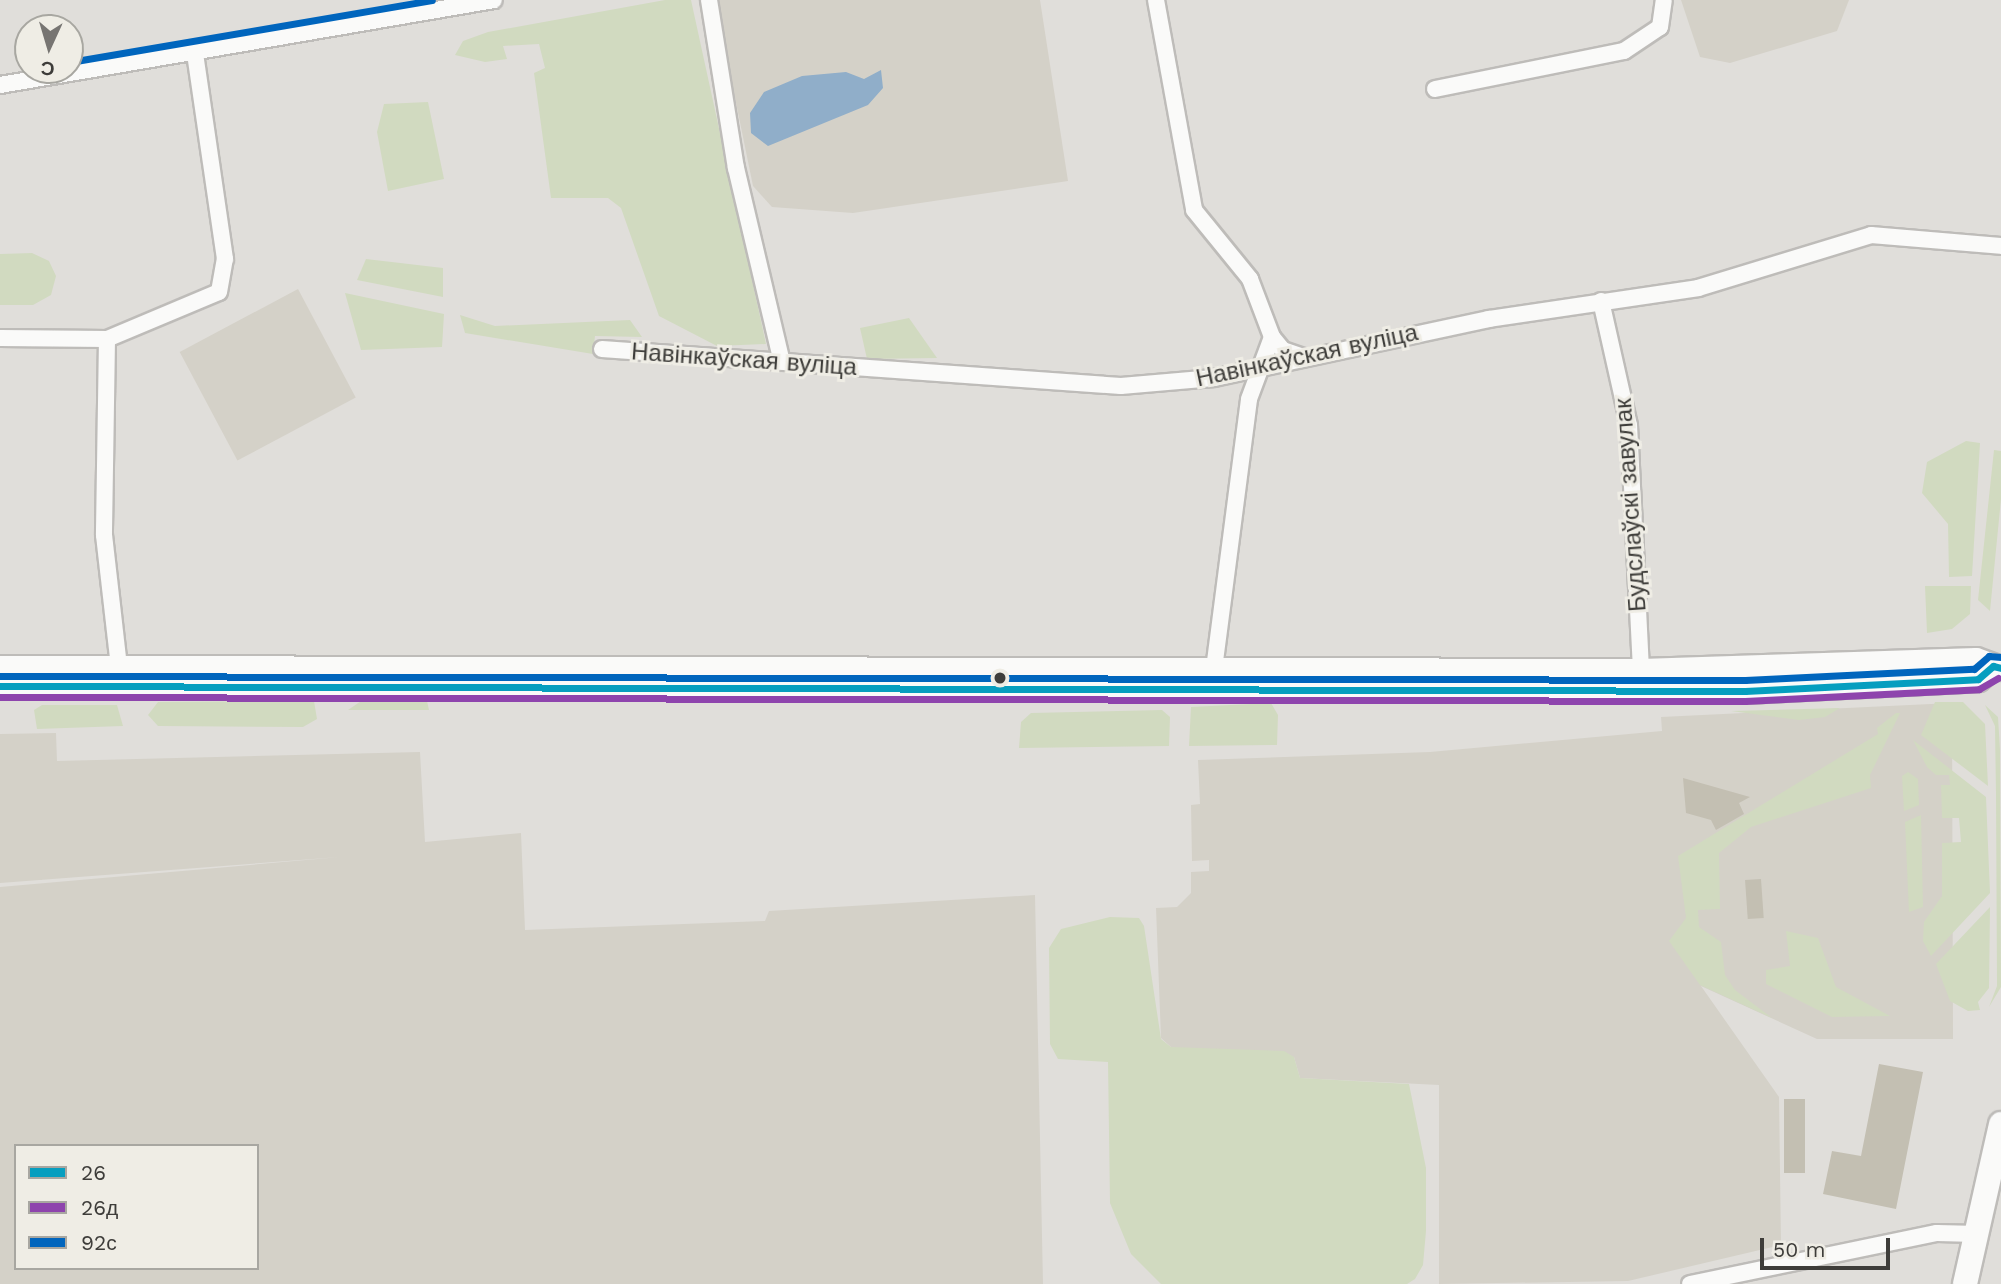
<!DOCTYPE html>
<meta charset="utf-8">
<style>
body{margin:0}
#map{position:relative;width:2001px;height:1284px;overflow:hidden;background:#e0deda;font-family:"Work Sans",sans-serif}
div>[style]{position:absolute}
.built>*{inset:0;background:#d4d1c8;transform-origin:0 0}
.green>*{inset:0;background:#d1dac0}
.water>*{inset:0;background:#90aec9}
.building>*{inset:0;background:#c3bfb2;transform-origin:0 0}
.roads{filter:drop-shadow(2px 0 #bebcb9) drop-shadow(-2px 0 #bebcb9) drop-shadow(0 2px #bebcb9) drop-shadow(0 -2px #bebcb9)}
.minor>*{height:16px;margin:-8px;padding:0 8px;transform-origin:8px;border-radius:8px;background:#fafaf9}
.secondary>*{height:23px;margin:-11.5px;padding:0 11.5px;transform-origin:11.5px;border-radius:11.5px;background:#fafaf9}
.primary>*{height:24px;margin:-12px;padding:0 12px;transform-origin:12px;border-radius:12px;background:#fafaf9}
.bus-1>*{height:7px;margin:-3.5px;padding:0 3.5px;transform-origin:3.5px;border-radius:3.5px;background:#069ebf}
.bus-2>*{height:7px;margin:-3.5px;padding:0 3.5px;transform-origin:3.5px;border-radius:3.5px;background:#8e44ad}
.bus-3>*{height:7px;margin:-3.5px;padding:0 3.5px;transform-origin:3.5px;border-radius:3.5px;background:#0065bd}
.dots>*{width:19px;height:19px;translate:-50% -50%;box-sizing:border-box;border:4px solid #efede5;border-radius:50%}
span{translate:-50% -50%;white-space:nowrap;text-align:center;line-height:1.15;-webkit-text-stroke:6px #efede5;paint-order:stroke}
.street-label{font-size:24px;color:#3e3d3a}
.legend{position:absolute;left:14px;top:1144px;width:245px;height:126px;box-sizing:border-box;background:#efede5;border:2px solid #a8a7a1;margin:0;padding:9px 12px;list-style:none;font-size:21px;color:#3e3d3a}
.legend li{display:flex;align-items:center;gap:14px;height:35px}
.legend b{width:35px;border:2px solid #a8a7a1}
.north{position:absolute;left:14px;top:14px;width:70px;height:70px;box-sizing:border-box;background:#efede5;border:2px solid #a8a7a1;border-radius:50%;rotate:184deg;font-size:19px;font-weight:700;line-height:28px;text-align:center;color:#3e3d3a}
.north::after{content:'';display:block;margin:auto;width:24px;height:32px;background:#777572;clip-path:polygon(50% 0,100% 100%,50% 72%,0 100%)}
.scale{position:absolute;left:1760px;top:1238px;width:130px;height:32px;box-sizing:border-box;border:4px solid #3e3d3a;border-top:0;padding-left:9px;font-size:21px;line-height:24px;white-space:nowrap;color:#3e3d3a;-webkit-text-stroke:5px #efede5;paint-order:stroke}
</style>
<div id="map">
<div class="built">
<i style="clip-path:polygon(715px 0,1040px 0,1068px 181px,853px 213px,772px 207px,753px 186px)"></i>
<i style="clip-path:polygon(1681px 0,1849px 0,1837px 31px,1730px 63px,1700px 57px)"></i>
<i style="left:298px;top:289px;width:123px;height:134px;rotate:62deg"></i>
<i style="clip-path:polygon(1952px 703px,1953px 1039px,1817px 1039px,1701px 986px,1779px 1097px,1781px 1245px,1628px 1281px,1439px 1284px,1439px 1085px,1300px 1078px,1294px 1057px,1188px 1050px,1171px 1047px,1161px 1038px,1156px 908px,1177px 907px,1191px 893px,1191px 872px,1209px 871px,1209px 860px,1192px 861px,1191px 805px,1200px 804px,1198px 760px,1430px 752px,1662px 731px,1661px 717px)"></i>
<i style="clip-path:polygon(evenodd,56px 733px,57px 761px,420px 752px,425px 842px,521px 833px,525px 930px,765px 921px,769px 911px,1035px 895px,1043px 1284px,0 1284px,0 887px,340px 857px,0 883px,0 734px,56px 733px,16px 1146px,257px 1146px,257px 1268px,16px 1268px,16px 1146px)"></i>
</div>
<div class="green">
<i style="clip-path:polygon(665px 0,691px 0,766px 344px,717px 346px,659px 316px,621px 208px,608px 198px,551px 198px,534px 73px,545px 68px,539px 44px,503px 46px,507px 59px,485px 62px,455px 55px,463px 41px,488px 32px)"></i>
<i style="clip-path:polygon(428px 102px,444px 179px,388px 191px,377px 132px,384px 104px)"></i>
<i style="clip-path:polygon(32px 253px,49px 261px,56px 276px,51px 295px,33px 305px,0 305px,0 254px)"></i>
<i style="clip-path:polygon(366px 259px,443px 268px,443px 297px,357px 280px)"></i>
<i style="clip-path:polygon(345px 293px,444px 314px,442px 347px,361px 350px)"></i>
<i style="clip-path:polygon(460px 315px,495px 326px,630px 320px,642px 337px,595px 336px,593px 354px,465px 333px)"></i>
<i style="clip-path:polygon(909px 318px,937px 358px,867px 359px,860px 328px)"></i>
<i style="clip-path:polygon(1966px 441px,1980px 443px,1972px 576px,1949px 577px,1948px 524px,1922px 493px,1927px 462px)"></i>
<i style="clip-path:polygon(1994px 450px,2001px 451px,2001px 499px,1990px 611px,1978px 600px)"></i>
<i style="clip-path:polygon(1925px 586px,1971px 586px,1970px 614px,1952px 629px,1927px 633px)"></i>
<i style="clip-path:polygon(364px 699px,427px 701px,429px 710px,348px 710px)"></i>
<i style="clip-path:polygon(314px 701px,317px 719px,303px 727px,158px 726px,148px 715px,158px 702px)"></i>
<i style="clip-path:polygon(1935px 702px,1963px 702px,1985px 724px,1988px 786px,1921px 735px)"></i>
<i style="clip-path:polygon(1271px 703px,1278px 715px,1277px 745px,1189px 746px,1191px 707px)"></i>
<i style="clip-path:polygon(42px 705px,117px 705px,123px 726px,37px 729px,34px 710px)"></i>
<i style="clip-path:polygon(1985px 705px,1998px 717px,2000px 750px,2001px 987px,1989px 1007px,1997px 986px,1996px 794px,1995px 726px)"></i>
<i style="clip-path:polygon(1840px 708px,1825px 717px,1799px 720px,1731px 711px)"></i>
<i style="clip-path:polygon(1162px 710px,1170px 717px,1169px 746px,1019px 748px,1021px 722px,1031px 713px)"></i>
<i style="clip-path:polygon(1896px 713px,1900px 713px,1870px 775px,1871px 788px,1751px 827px,1719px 853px,1720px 909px,1698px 910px,1699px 927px,1721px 942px,1725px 975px,1735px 990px,1772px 1018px,1700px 985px,1669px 941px,1686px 918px,1678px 856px,1878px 734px,1877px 728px)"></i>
<i style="clip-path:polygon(1913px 740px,1986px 797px,1990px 893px,1931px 956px,1923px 941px,1924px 922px,1942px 896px,1942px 843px,1961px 842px,1959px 818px,1942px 818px,1941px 785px,1950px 785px,1949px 775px,1936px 775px,1927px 767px)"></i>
<i style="clip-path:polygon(1908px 772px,1918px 779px,1919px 805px,1904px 811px,1902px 776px)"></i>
<i style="clip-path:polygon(1921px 815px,1923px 907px,1909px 912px,1905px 822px)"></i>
<i style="clip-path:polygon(1990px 907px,1989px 988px,1978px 1002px,1980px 1010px,1968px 1011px,1950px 1001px,1936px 964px)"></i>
<i style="clip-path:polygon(1110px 917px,1139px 918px,1144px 926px,1161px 1039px,1171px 1047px,1284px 1051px,1294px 1057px,1300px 1078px,1409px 1084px,1426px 1168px,1426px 1231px,1423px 1265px,1415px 1279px,1407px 1284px,1161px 1284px,1131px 1254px,1110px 1203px,1108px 1062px,1058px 1059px,1050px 1044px,1049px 948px,1061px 929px)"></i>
<i style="clip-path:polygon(1786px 931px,1818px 938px,1836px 987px,1890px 1016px,1832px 1017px,1766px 984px,1766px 970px,1790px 966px)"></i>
</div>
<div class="water">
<i style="clip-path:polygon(881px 70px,883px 88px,868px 105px,768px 146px,751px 133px,750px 113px,764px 92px,802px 76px,846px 72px,864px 79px)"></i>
</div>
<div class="building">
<i style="clip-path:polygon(1683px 778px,1750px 797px,1739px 803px,1744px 814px,1716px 830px,1711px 820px,1686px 813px)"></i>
<i style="left:1761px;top:879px;width:39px;height:16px;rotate:86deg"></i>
<i style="clip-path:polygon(1879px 1064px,1923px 1072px,1896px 1209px,1823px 1194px,1832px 1151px,1861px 1156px)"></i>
<i style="left:1784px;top:1099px;width:21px;height:74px"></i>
</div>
<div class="roads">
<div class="minor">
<i style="left:709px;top:0;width:170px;rotate:80.9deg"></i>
<i style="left:736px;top:168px;width:199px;rotate:76.7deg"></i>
<i style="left:1156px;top:0;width:213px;rotate:79.7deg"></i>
<i style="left:1194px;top:210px;width:89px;rotate:50.9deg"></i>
<i style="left:1250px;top:279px;width:62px;rotate:69.2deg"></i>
<i style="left:1272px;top:337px;width:17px;rotate:50deg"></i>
<i style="left:1283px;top:350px;width:21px;rotate:19deg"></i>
<i style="left:0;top:85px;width:501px;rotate:-9.76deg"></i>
<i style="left:1435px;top:89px;width:193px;rotate:-11.4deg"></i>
<i style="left:1624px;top:51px;width:43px;rotate:-33.7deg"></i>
<i style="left:1660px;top:27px;width:27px;rotate:-82deg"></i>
<i style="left:1601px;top:301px;width:127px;rotate:77.3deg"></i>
<i style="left:1629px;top:425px;width:245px;rotate:87.2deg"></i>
<i style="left:0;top:338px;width:107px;rotate:0.5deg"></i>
<i style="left:107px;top:339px;width:121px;rotate:-22.8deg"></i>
<i style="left:219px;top:292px;width:34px;rotate:-80deg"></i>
<i style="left:225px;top:259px;width:207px;rotate:-98.3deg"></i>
<i style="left:107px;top:339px;width:196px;rotate:90.9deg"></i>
<i style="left:104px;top:535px;width:132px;rotate:83.5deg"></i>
<i style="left:602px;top:349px;width:520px;rotate:4.08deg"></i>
<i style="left:1121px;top:386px;width:93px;rotate:-4.9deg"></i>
<i style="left:1214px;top:378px;width:281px;rotate:-12.1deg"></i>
<i style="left:1489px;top:319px;width:211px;rotate:-8.4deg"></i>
<i style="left:1698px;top:288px;width:181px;rotate:-17deg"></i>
<i style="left:1871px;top:235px;width:130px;rotate:4.8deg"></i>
<i style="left:1214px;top:669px;width:272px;rotate:-82.6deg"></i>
<i style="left:1249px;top:399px;width:66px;rotate:-69.6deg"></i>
<i style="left:1690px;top:1284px;width:252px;rotate:-11.7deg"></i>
<i style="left:1937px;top:1233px;width:41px;rotate:1.4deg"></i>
</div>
<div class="secondary">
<i style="left:0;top:667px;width:1641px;rotate:0.1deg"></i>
<i style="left:1641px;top:670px;width:335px;rotate:-1.9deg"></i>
<i style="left:1976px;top:659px;width:27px;rotate:20deg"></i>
<i style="left:0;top:686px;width:1745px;rotate:0.16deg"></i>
<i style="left:1745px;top:691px;width:233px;rotate:-2.9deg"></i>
<i style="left:1978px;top:679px;width:20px;rotate:-41deg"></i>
</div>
<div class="primary">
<i style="left:1965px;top:1284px;width:164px;rotate:-77.3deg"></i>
</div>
</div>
<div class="bus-1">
<i style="left:0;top:686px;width:1745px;rotate:0.16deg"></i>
<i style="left:1745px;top:691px;width:233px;rotate:-2.9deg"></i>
<i style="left:1978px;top:679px;width:20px;rotate:-41deg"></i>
<i style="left:1993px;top:666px;width:8px;rotate:14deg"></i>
</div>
<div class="bus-2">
<i style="left:0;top:697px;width:1745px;rotate:0.13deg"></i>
<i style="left:1745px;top:701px;width:234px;rotate:-2.9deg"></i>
<i style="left:1979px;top:689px;width:22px;rotate:-30deg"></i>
</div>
<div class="bus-3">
<i style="left:70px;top:62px;width:367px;rotate:-9.7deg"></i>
<i style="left:0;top:676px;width:1745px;rotate:0.13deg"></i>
<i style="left:1745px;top:680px;width:229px;rotate:-2.8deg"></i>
<i style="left:1974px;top:669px;width:20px;rotate:-41deg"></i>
<i style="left:1989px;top:656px;width:12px;rotate:5deg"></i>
</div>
<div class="dots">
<i style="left:1000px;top:678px;background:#3e3d3a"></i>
</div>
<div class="street-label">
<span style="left:1307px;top:356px;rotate:-12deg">Навінкаўская вуліца</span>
<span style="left:744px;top:360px;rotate:4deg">Навінкаўская вуліца</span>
<span style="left:1631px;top:505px;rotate:-94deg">Будслаўскі завулак</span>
</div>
<ul class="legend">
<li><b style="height:9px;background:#069ebf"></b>26</li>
<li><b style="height:9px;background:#8e44ad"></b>26д</li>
<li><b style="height:9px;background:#0065bd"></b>92с</li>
</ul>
<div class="north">С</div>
<div class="scale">50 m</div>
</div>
